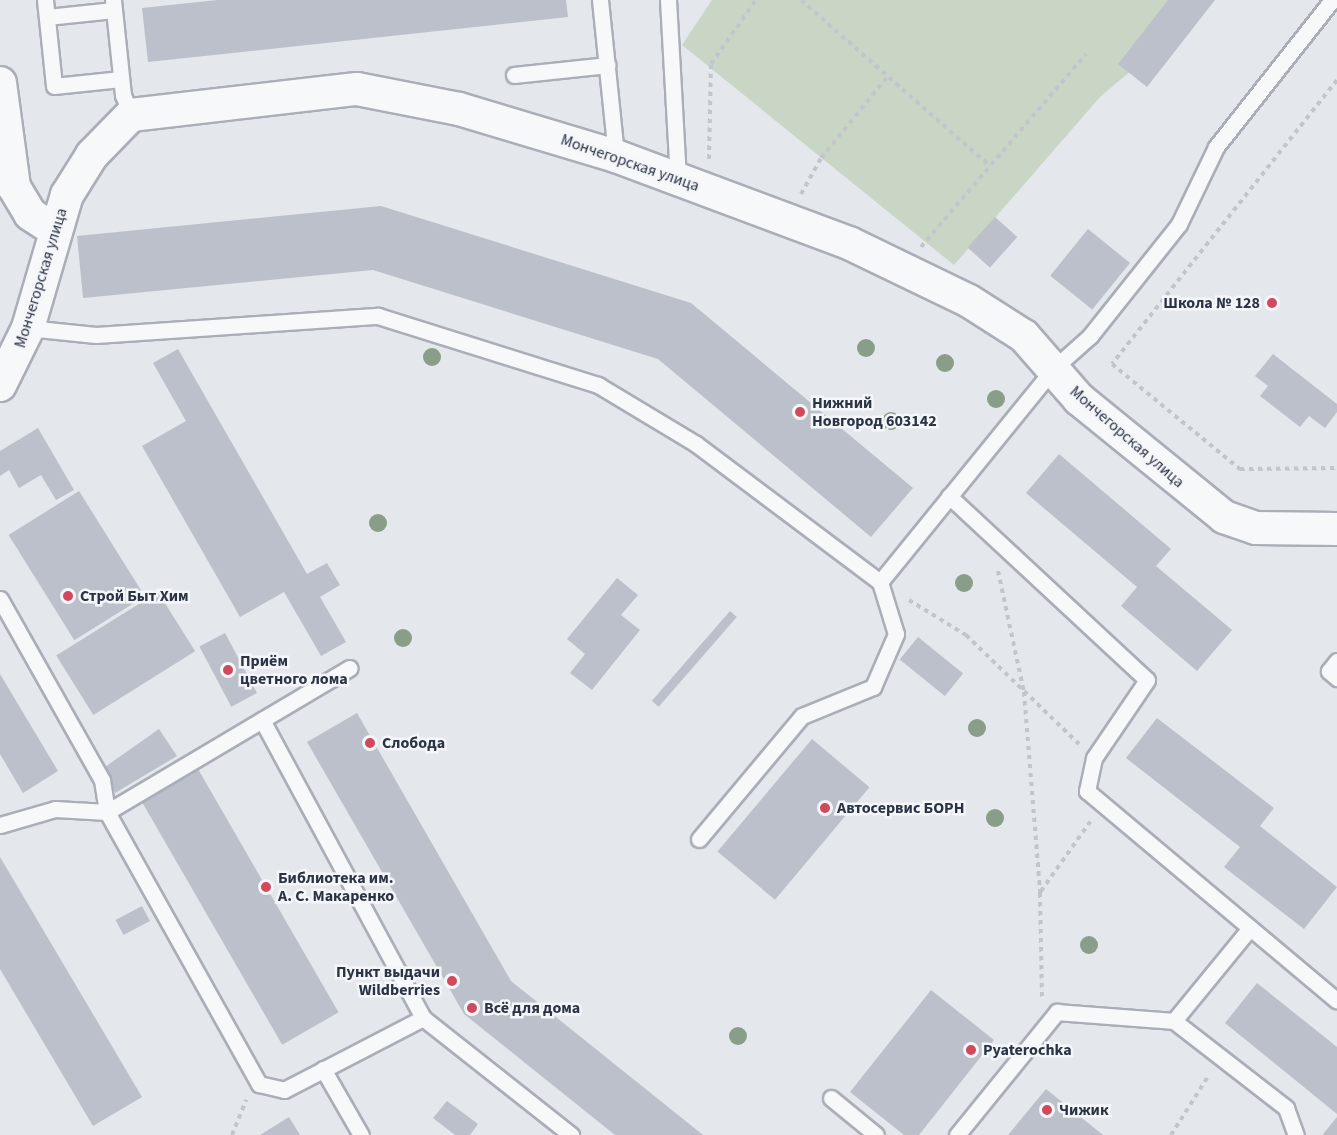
<!DOCTYPE html>
<meta charset="utf-8">
<style>
body{margin:0}
#map{position:relative;width:1337px;height:1135px;overflow:hidden;background:#e4e7ec;font-family:"Source Sans 3",sans-serif}
div>[style]{position:absolute}
.green>*{inset:0;background:#c9d6c5}
.building>*{inset:0;background:#bbc0ca;transform-origin:0 0}
.path>*{height:4px;margin-top:-2px;transform-origin:0;background:repeating-linear-gradient(90deg,#c2c5cb 0 4.5px,transparent 0 9px)}
.roads{filter:drop-shadow(2px 0 #a9aeb7) drop-shadow(-2px 0 #a9aeb7) drop-shadow(0 2px #a9aeb7) drop-shadow(0 -2px #a9aeb7)}
.service>*{height:15px;margin:-7.5px;padding:0 7.5px;transform-origin:7.5px;border-radius:7.5px;background:#f7f8fa}
.minor>*{height:32px;margin:-16px;padding:0 16px;transform-origin:16px;border-radius:16px;background:#f7f8fa}
.trees>*{width:18px;height:18px;margin:-9px;border-radius:50%;background:#899d89}
.dots>*{width:16px;height:16px;translate:-50% -50%;box-sizing:border-box;border:3px solid #f4f6f9;border-radius:50%}
span{translate:-50% -50%;white-space:nowrap;text-align:center;line-height:1.15;-webkit-text-stroke:5px #f4f6f9;paint-order:stroke}
.street-label{font-size:16px;color:#2b3445}
.poi-label{font-size:16px;color:#2b3445;font-weight:700}
.right{translate:-100% -50%;text-align:right}
.left{translate:0 -50%;text-align:left}
</style>
<div id="map">
<div class="green">
<i style="clip-path:polygon(712px 0,1215px 0,1100px 97px,954px 265px,682px 45px)"></i>
</div>
<div class="building">
<i style="clip-path:polygon(217px 0,566px 0,568px 17px,148px 62px,142px 8px)"></i>
<i style="clip-path:polygon(1168px 0,1215px 0,1147px 87px,1118px 64px)"></i>
<i style="clip-path:polygon(381px 206px,691px 303px,913px 488px,871px 537px,658px 359px,373px 270px,83px 298px,77px 236px)"></i>
<i style="left:995px;top:217px;width:30px;height:41px;rotate:42deg"></i>
<i style="left:1088px;top:229px;width:54px;height:60px;rotate:39deg"></i>
<i style="clip-path:polygon(178px 349px,307px 574px,327px 563px,340px 585px,320px 597px,346px 642px,321px 656px,284px 592px,240px 617px,142px 446px,186px 421px,153px 363px)"></i>
<i style="clip-path:polygon(1273px 354px,1337px 404px,1337px 412px,1325px 428px,1309px 416px,1300px 427px,1260px 396px,1268px 386px,1255px 376px)"></i>
<i style="clip-path:polygon(38px 428px,74px 490px,56px 500px,41px 475px,19px 488px,9px 470px,0 476px,0 451px)"></i>
<i style="clip-path:polygon(1059px 454px,1171px 549px,1156px 566px,1232px 630px,1197px 671px,1121px 606px,1137px 587px,1026px 493px)"></i>
<i style="left:79px;top:491px;width:124px;height:83px;rotate:58deg"></i>
<i style="clip-path:polygon(617px 578px,638px 595px,621px 615px,640px 630px,592px 690px,570px 673px,585px 654px,567px 639px)"></i>
<i style="left:158px;top:592px;width:70px;height:120px;rotate:58deg"></i>
<i style="left:730px;top:611px;width:9px;height:119px;rotate:41deg"></i>
<i style="left:225px;top:633px;width:68px;height:29px;rotate:62deg"></i>
<i style="left:918px;top:637px;width:58px;height:29px;rotate:39deg"></i>
<i style="clip-path:polygon(0 674px,58px 771px,23px 793px,0 754px)"></i>
<i style="clip-path:polygon(357px 713px,511px 981px,703px 1135px,615px 1135px,464px 1014px,307px 742px)"></i>
<i style="clip-path:polygon(1157px 718px,1274px 808px,1260px 826px,1337px 887px,1304px 929px,1224px 867px,1240px 847px,1126px 758px)"></i>
<i style="clip-path:polygon(159px 729px,177px 756px,115px 793px,105px 767px)"></i>
<i style="left:812px;top:739px;width:75px;height:147px;rotate:40deg"></i>
<i style="left:198px;top:769px;width:281px;height:65px;rotate:60deg"></i>
<i style="clip-path:polygon(0 857px,142px 1097px,93px 1126px,0 969px)"></i>
<i style="left:142px;top:906px;width:17px;height:30px;rotate:62deg"></i>
<i style="clip-path:polygon(1257px 983px,1337px 1047px,1337px 1114px,1225px 1023px)"></i>
<i style="clip-path:polygon(931px 990px,994px 1040px,919px 1135px,904px 1135px,850px 1092px)"></i>
<i style="clip-path:polygon(1046px 1089px,1103px 1135px,1008px 1135px)"></i>
<i style="clip-path:polygon(447px 1101px,478px 1124px,470px 1135px,455px 1135px,433px 1118px)"></i>
<i style="clip-path:polygon(289px 1117px,300px 1135px,260px 1135px)"></i>
<i style="clip-path:polygon(1337px 1117px,1337px 1135px,1324px 1135px,1323px 1134px)"></i>
</div>
<div class="path">
<i style="left:801px;top:0;width:250px;rotate:41.3deg"></i>
<i style="left:1337px;top:80px;width:362px;rotate:128.4deg"></i>
<i style="left:1112px;top:364px;width:166px;rotate:39.4deg"></i>
<i style="left:1240px;top:469px;width:97px;rotate:-0.6deg"></i>
<i style="left:709px;top:159px;width:95px;rotate:-88.8deg"></i>
<i style="left:711px;top:64px;width:78px;rotate:-54.9deg"></i>
<i style="left:801px;top:194px;width:41px;rotate:-60.9deg"></i>
<i style="left:821px;top:158px;width:104px;rotate:-50.8deg"></i>
<i style="left:921px;top:247px;width:254px;rotate:-49.5deg"></i>
<i style="left:998px;top:571px;width:124px;rotate:77.9deg"></i>
<i style="left:1024px;top:692px;width:202px;rotate:85.4deg"></i>
<i style="left:1040px;top:893px;width:105px;rotate:88.9deg"></i>
<i style="left:909px;top:600px;width:67px;rotate:31.6deg"></i>
<i style="left:966px;top:635px;width:157px;rotate:44deg"></i>
<i style="left:1041px;top:891px;width:85px;rotate:-54.6deg"></i>
<i style="left:232px;top:1135px;width:38px;rotate:-68deg"></i>
<i style="left:1171px;top:1135px;width:71px;rotate:-57.7deg"></i>
</div>
<div class="roads">
<div class="service">
<i style="left:45px;top:0;width:86px;rotate:84deg"></i>
<i style="left:54px;top:86px;width:67px;rotate:-6deg"></i>
<i style="left:113px;top:0;width:96px;rotate:84deg"></i>
<i style="left:123px;top:95px;width:22px;rotate:68deg"></i>
<i style="left:600px;top:0;width:157px;rotate:84.1deg"></i>
<i style="left:668px;top:0;width:179px;rotate:86.8deg"></i>
<i style="left:47px;top:17px;width:67px;rotate:-6deg"></i>
<i style="left:514px;top:75px;width:94px;rotate:-6.1deg"></i>
<i style="left:28px;top:328px;width:68px;rotate:5.9deg"></i>
<i style="left:96px;top:335px;width:283px;rotate:-3.9deg"></i>
<i style="left:378px;top:316px;width:231px;rotate:17.4deg"></i>
<i style="left:598px;top:385px;width:114px;rotate:31deg"></i>
<i style="left:696px;top:444px;width:230px;rotate:36.9deg"></i>
<i style="left:880px;top:582px;width:274px;rotate:-50.9deg"></i>
<i style="left:1053px;top:369px;width:50px;rotate:-41.7deg"></i>
<i style="left:1090px;top:336px;width:143px;rotate:-51.5deg"></i>
<i style="left:1179px;top:224px;width:85px;rotate:-64.3deg"></i>
<i style="left:1216px;top:147px;width:187px;rotate:-51.7deg"></i>
<i style="left:949px;top:496px;width:270px;rotate:42.9deg"></i>
<i style="left:1147px;top:680px;width:94px;rotate:124.2deg"></i>
<i style="left:1094px;top:758px;width:34px;rotate:102deg"></i>
<i style="left:1087px;top:791px;width:326px;rotate:40deg"></i>
<i style="left:0;top:599px;width:208px;rotate:60.6deg"></i>
<i style="left:102px;top:780px;width:32px;rotate:81deg"></i>
<i style="left:107px;top:812px;width:312px;rotate:60.8deg"></i>
<i style="left:259px;top:1084px;width:26px;rotate:13deg"></i>
<i style="left:284px;top:1090px;width:157px;rotate:-27.4deg"></i>
<i style="left:423px;top:1018px;width:189px;rotate:38.3deg"></i>
<i style="left:1337px;top:661px;width:13px;rotate:129deg"></i>
<i style="left:1329px;top:671px;width:11px;rotate:41deg"></i>
<i style="left:262px;top:720px;width:339px;rotate:61.6deg"></i>
<i style="left:0;top:825px;width:57px;rotate:-16.2deg"></i>
<i style="left:55px;top:809px;width:52px;rotate:3.3deg"></i>
<i style="left:107px;top:812px;width:282px;rotate:-30.7deg"></i>
<i style="left:699px;top:839px;width:160px;rotate:-50.1deg"></i>
<i style="left:802px;top:716px;width:77px;rotate:-22.2deg"></i>
<i style="left:873px;top:687px;width:58px;rotate:-66.5deg"></i>
<i style="left:896px;top:634px;width:54px;rotate:-107.1deg"></i>
<i style="left:1250px;top:928px;width:120px;rotate:129.3deg"></i>
<i style="left:1174px;top:1021px;width:142px;rotate:37.8deg"></i>
<i style="left:1286px;top:1108px;width:29px;rotate:70deg"></i>
<i style="left:323px;top:1069px;width:76px;rotate:60.1deg"></i>
<i style="left:831px;top:1098px;width:58px;rotate:39.4deg"></i>
<i style="left:957px;top:1135px;width:159px;rotate:-50.9deg"></i>
<i style="left:1057px;top:1012px;width:117px;rotate:4.4deg"></i>
</div>
<div class="minor">
<i style="left:0;top:83px;width:105px;rotate:82.3deg"></i>
<i style="left:14px;top:187px;width:31px;rotate:59deg"></i>
<i style="left:30px;top:214px;width:30px;rotate:33deg"></i>
<i style="left:0;top:385px;width:64px;rotate:-63.8deg"></i>
<i style="left:28px;top:328px;width:139px;rotate:-73.7deg"></i>
<i style="left:67px;top:195px;width:47px;rotate:-58deg"></i>
<i style="left:92px;top:155px;width:56px;rotate:-45.7deg"></i>
<i style="left:131px;top:115px;width:227px;rotate:-6.6deg"></i>
<i style="left:357px;top:89px;width:104px;rotate:11.1deg"></i>
<i style="left:459px;top:109px;width:164px;rotate:16.7deg"></i>
<i style="left:616px;top:156px;width:249px;rotate:20.5deg"></i>
<i style="left:849px;top:243px;width:133px;rotate:25.8deg"></i>
<i style="left:969px;top:301px;width:65px;rotate:32.5deg"></i>
<i style="left:1024px;top:336px;width:84px;rotate:48.9deg"></i>
<i style="left:1079px;top:399px;width:187px;rotate:39.1deg"></i>
<i style="left:1224px;top:517px;width:34px;rotate:19deg"></i>
<i style="left:1256px;top:528px;width:81px;rotate:0.7deg"></i>
</div>
</div>
<div class="trees">
<i style="left:866px;top:348px"></i>
<i style="left:432px;top:357px"></i>
<i style="left:945px;top:363px"></i>
<i style="left:996px;top:399px"></i>
<i style="left:891px;top:421px"></i>
<i style="left:378px;top:523px"></i>
<i style="left:964px;top:583px"></i>
<i style="left:403px;top:638px"></i>
<i style="left:977px;top:728px"></i>
<i style="left:995px;top:818px"></i>
<i style="left:1089px;top:945px"></i>
<i style="left:738px;top:1036px"></i>
</div>
<div class="dots">
<i style="left:1272px;top:303px;background:#d1495b"></i>
<i style="left:800px;top:412px;background:#d1495b"></i>
<i style="left:68px;top:596px;background:#d1495b"></i>
<i style="left:228px;top:670px;background:#d1495b"></i>
<i style="left:370px;top:743px;background:#d1495b"></i>
<i style="left:825px;top:808px;background:#d1495b"></i>
<i style="left:266px;top:887px;background:#d1495b"></i>
<i style="left:452px;top:981px;background:#d1495b"></i>
<i style="left:472px;top:1008px;background:#d1495b"></i>
<i style="left:971px;top:1050px;background:#d1495b"></i>
<i style="left:1047px;top:1110px;background:#d1495b"></i>
</div>
<div class="street-label">
<span style="left:630px;top:163px;rotate:19deg">Мончегорская улица</span>
<span style="left:41px;top:278px;rotate:-73deg">Мончегорская улица</span>
<span style="left:1127px;top:437px;rotate:41deg">Мончегорская улица</span>
</div>
<div class="poi-label">
<span class="right" style="left:1260px;top:303px">Школа № 128</span>
<span class="left" style="left:812px;top:412px">Нижний<br>Новгород 603142</span>
<span class="left" style="left:80px;top:596px">Строй Быт Хим</span>
<span class="left" style="left:240px;top:670px">Приём<br>цветного лома</span>
<span class="left" style="left:382px;top:743px">Слобода</span>
<span class="left" style="left:837px;top:808px">Автосервис БОРН</span>
<span class="left" style="left:278px;top:887px">Библиотека им.<br>А. С. Макаренко</span>
<span class="right" style="left:440px;top:981px">Пункт выдачи<br>Wildberries</span>
<span class="left" style="left:484px;top:1008px">Всё для дома</span>
<span class="left" style="left:983px;top:1050px">Pyaterochka</span>
<span class="left" style="left:1059px;top:1110px">Чижик</span>
</div>
</div>
